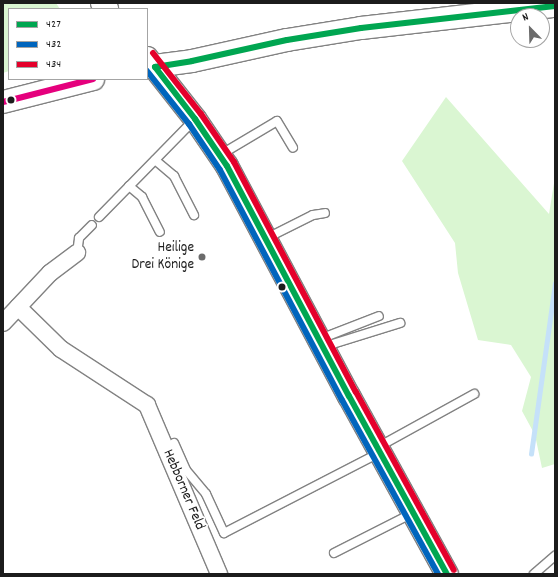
<!DOCTYPE html>
<meta charset="utf-8">
<style>
body{margin:0}
#map{position:relative;width:558px;height:577px;overflow:hidden;background:#fff;font-family:Dekko,sans-serif}
div>[style]{position:absolute}
.green>*{inset:0;background:#daf6d2}
.stream>*{height:4.5px;margin:-2.25px;padding:0 2.25px;transform-origin:2.25px;border-radius:2.25px;background:#c5e1f9}
.roads{filter:drop-shadow(1px 0 #828282) drop-shadow(-1px 0 #828282) drop-shadow(0 1px #828282) drop-shadow(0 -1px #828282)}
.lane>*{height:8px;margin:-4px;padding:0 4px;transform-origin:4px;border-radius:4px;background:#fff}
.street>*{height:16px;margin:-8px;padding:0 8px;transform-origin:8px;border-radius:8px;background:#fff}
.secondary>*{height:22px;margin:-11px;padding:0 11px;transform-origin:11px;border-radius:11px;background:#fff}
.primary>*{height:22px;margin:-11px;padding:0 11px;transform-origin:11px;border-radius:11px;background:#fff}
.bus-1>*{height:6px;margin:-3px;padding:0 3px;transform-origin:3px;border-radius:3px;background:#00a651}
.bus-2>*{height:6px;margin:-3px;padding:0 3px;transform-origin:3px;border-radius:3px;background:#0065bd}
.bus-3>*{height:6px;margin:-3px;padding:0 3px;transform-origin:3px;border-radius:3px;background:#e4002b}
.bus-4>*{height:6px;margin:-3px;padding:0 3px;transform-origin:3px;border-radius:3px;background:#e5007d}
.dots>*{width:11px;height:11px;translate:-50% -50%;box-sizing:border-box;border:2px solid #fff;border-radius:50%}
span{translate:-50% -50%;white-space:nowrap;text-align:center;line-height:1.15;-webkit-text-stroke:3.5px #fff;paint-order:stroke}
.poi-label{font-size:15px;color:#1c1c1c}
.right{translate:-100% -50%;text-align:right}
.street-label{font-size:15px;color:#1c1c1c}
.frame{position:absolute;inset:0;border:4px solid #1c1c1c;pointer-events:none}
.legend{position:absolute;left:8px;top:8px;width:140px;height:72px;box-sizing:border-box;background:#fff;border:1px solid #a4a4a4;margin:0;padding:5px 7px;list-style:none;font-size:12px;color:#1c1c1c}
.legend li{display:flex;align-items:center;gap:8px;height:20px}
.legend b{width:20px;border:1px solid #a4a4a4}
.north{position:absolute;left:510px;top:8px;width:40px;height:40px;box-sizing:border-box;background:#fff;border:1px solid #a4a4a4;border-radius:50%;rotate:337deg;font-size:11px;font-weight:700;line-height:16px;text-align:center;color:#1c1c1c}
.north::after{content:'';display:block;margin:auto;width:14px;height:18px;background:#6b6b6b;clip-path:polygon(50% 0,100% 100%,50% 72%,0 100%)}
</style>
<div id="map">
<div class="green">
<i style="clip-path:polygon(3px 3px,56px 3px,60px 9px,9px 9px,9px 71px,3px 73px)"></i>
<i style="clip-path:polygon(446px 97px,549px 214px,555px 177px,555px 464px,542px 468px,535px 435px,522px 411px,531px 377px,511px 345px,478px 340px,458px 273px,455px 243px,402px 161px)"></i>
</div>
<div class="stream">
<i style="left:531px;top:454px;width:172px;rotate:-82deg"></i>
</div>
<div class="roads">
<div class="lane">
<i style="left:220px;top:155px;width:66px;rotate:-30.8deg"></i>
<i style="left:277px;top:121px;width:31px;rotate:59deg"></i>
<i style="left:155px;top:160px;width:25px;rotate:40deg"></i>
<i style="left:174px;top:176px;width:44px;rotate:62.9deg"></i>
<i style="left:129px;top:186px;width:17px;rotate:40deg"></i>
<i style="left:142px;top:197px;width:39px;rotate:63deg"></i>
<i style="left:99px;top:217px;width:136px;rotate:-45.6deg"></i>
<i style="left:267px;top:238px;width:51px;rotate:-26.6deg"></i>
<i style="left:313px;top:215px;width:12px;rotate:-9deg"></i>
<i style="left:77px;top:253px;width:15px;rotate:-82deg"></i>
<i style="left:79px;top:238px;width:18px;rotate:-45deg"></i>
<i style="left:320px;top:339px;width:63px;rotate:-21.3deg"></i>
<i style="left:323px;top:347px;width:81px;rotate:-17.3deg"></i>
<i style="left:174px;top:443px;width:30px;rotate:66deg"></i>
<i style="left:186px;top:470px;width:31px;rotate:50deg"></i>
<i style="left:206px;top:494px;width:43px;rotate:65.2deg"></i>
<i style="left:224px;top:533px;width:174px;rotate:-27.3deg"></i>
<i style="left:378px;top:447px;width:110px;rotate:-28.9deg"></i>
<i style="left:334px;top:553px;width:89px;rotate:-26.9deg"></i>
<i style="left:534px;top:574px;width:28px;rotate:-41deg"></i>
</div>
<div class="street">
<i style="left:18px;top:307px;width:60px;rotate:44.3deg"></i>
<i style="left:61px;top:349px;width:103px;rotate:33.1deg"></i>
<i style="left:147px;top:405px;width:184px;rotate:66.9deg"></i>
<i style="left:3px;top:323px;width:69px;rotate:-46.8deg"></i>
<i style="left:50px;top:273px;width:34px;rotate:-37deg"></i>
</div>
<div class="secondary">
<i style="left:102px;top:3px;width:8px;rotate:50deg"></i>
<i style="left:147px;top:58px;width:78px;rotate:51.8deg"></i>
<i style="left:195px;top:119px;width:57px;rotate:55.8deg"></i>
<i style="left:227px;top:166px;width:260px;rotate:62.1deg"></i>
<i style="left:349px;top:396px;width:203px;rotate:61.2deg"></i>
</div>
<div class="primary">
<i style="left:147px;top:67px;width:45px;rotate:-7.6deg"></i>
<i style="left:192px;top:61px;width:97px;rotate:-12.5deg"></i>
<i style="left:287px;top:40px;width:75px;rotate:-9.2deg"></i>
<i style="left:361px;top:28px;width:195px;rotate:-6.5deg"></i>
<i style="left:3px;top:102px;width:93px;rotate:-14.3deg"></i>
</div>
</div>
<div class="bus-1">
<i style="left:155px;top:67px;width:66px;rotate:52.4deg"></i>
<i style="left:195px;top:119px;width:57px;rotate:55.8deg"></i>
<i style="left:227px;top:166px;width:260px;rotate:62.1deg"></i>
<i style="left:349px;top:396px;width:203px;rotate:61.2deg"></i>
<i style="left:155px;top:67px;width:37px;rotate:-9deg"></i>
<i style="left:192px;top:61px;width:97px;rotate:-12.5deg"></i>
<i style="left:287px;top:40px;width:75px;rotate:-9.2deg"></i>
<i style="left:361px;top:28px;width:195px;rotate:-6.5deg"></i>
</div>
<div class="bus-2">
<i style="left:147px;top:71px;width:68px;rotate:51.6deg"></i>
<i style="left:189px;top:124px;width:55px;rotate:56deg"></i>
<i style="left:220px;top:170px;width:260px;rotate:62.1deg"></i>
<i style="left:342px;top:400px;width:199px;rotate:61.1deg"></i>
</div>
<div class="bus-3">
<i style="left:153px;top:53px;width:78px;rotate:51.8deg"></i>
<i style="left:201px;top:114px;width:58px;rotate:55.5deg"></i>
<i style="left:234px;top:162px;width:260px;rotate:62.1deg"></i>
<i style="left:356px;top:392px;width:203px;rotate:61.2deg"></i>
</div>
<div class="bus-4">
<i style="left:3px;top:102px;width:93px;rotate:-14.3deg"></i>
</div>
<div class="dots">
<i style="left:11px;top:100px;background:#1c1c1c"></i>
<i style="left:202px;top:257px;background:#6b6b6b"></i>
<i style="left:282px;top:287px;background:#1c1c1c"></i>
</div>
<div class="poi-label">
<span class="right" style="left:194px;top:257px">Heilige<br>Drei Könige</span>
</div>
<div class="street-label">
<span style="left:183px;top:490px;rotate:67deg">Hebborner Feld</span>
</div>
<div class="frame"></div>
<ul class="legend">
<li><b style="height:5px;background:#00a651"></b>427</li>
<li><b style="height:5px;background:#0065bd"></b>432</li>
<li><b style="height:5px;background:#e4002b"></b>434</li>
</ul>
<div class="north">N</div>
</div>
